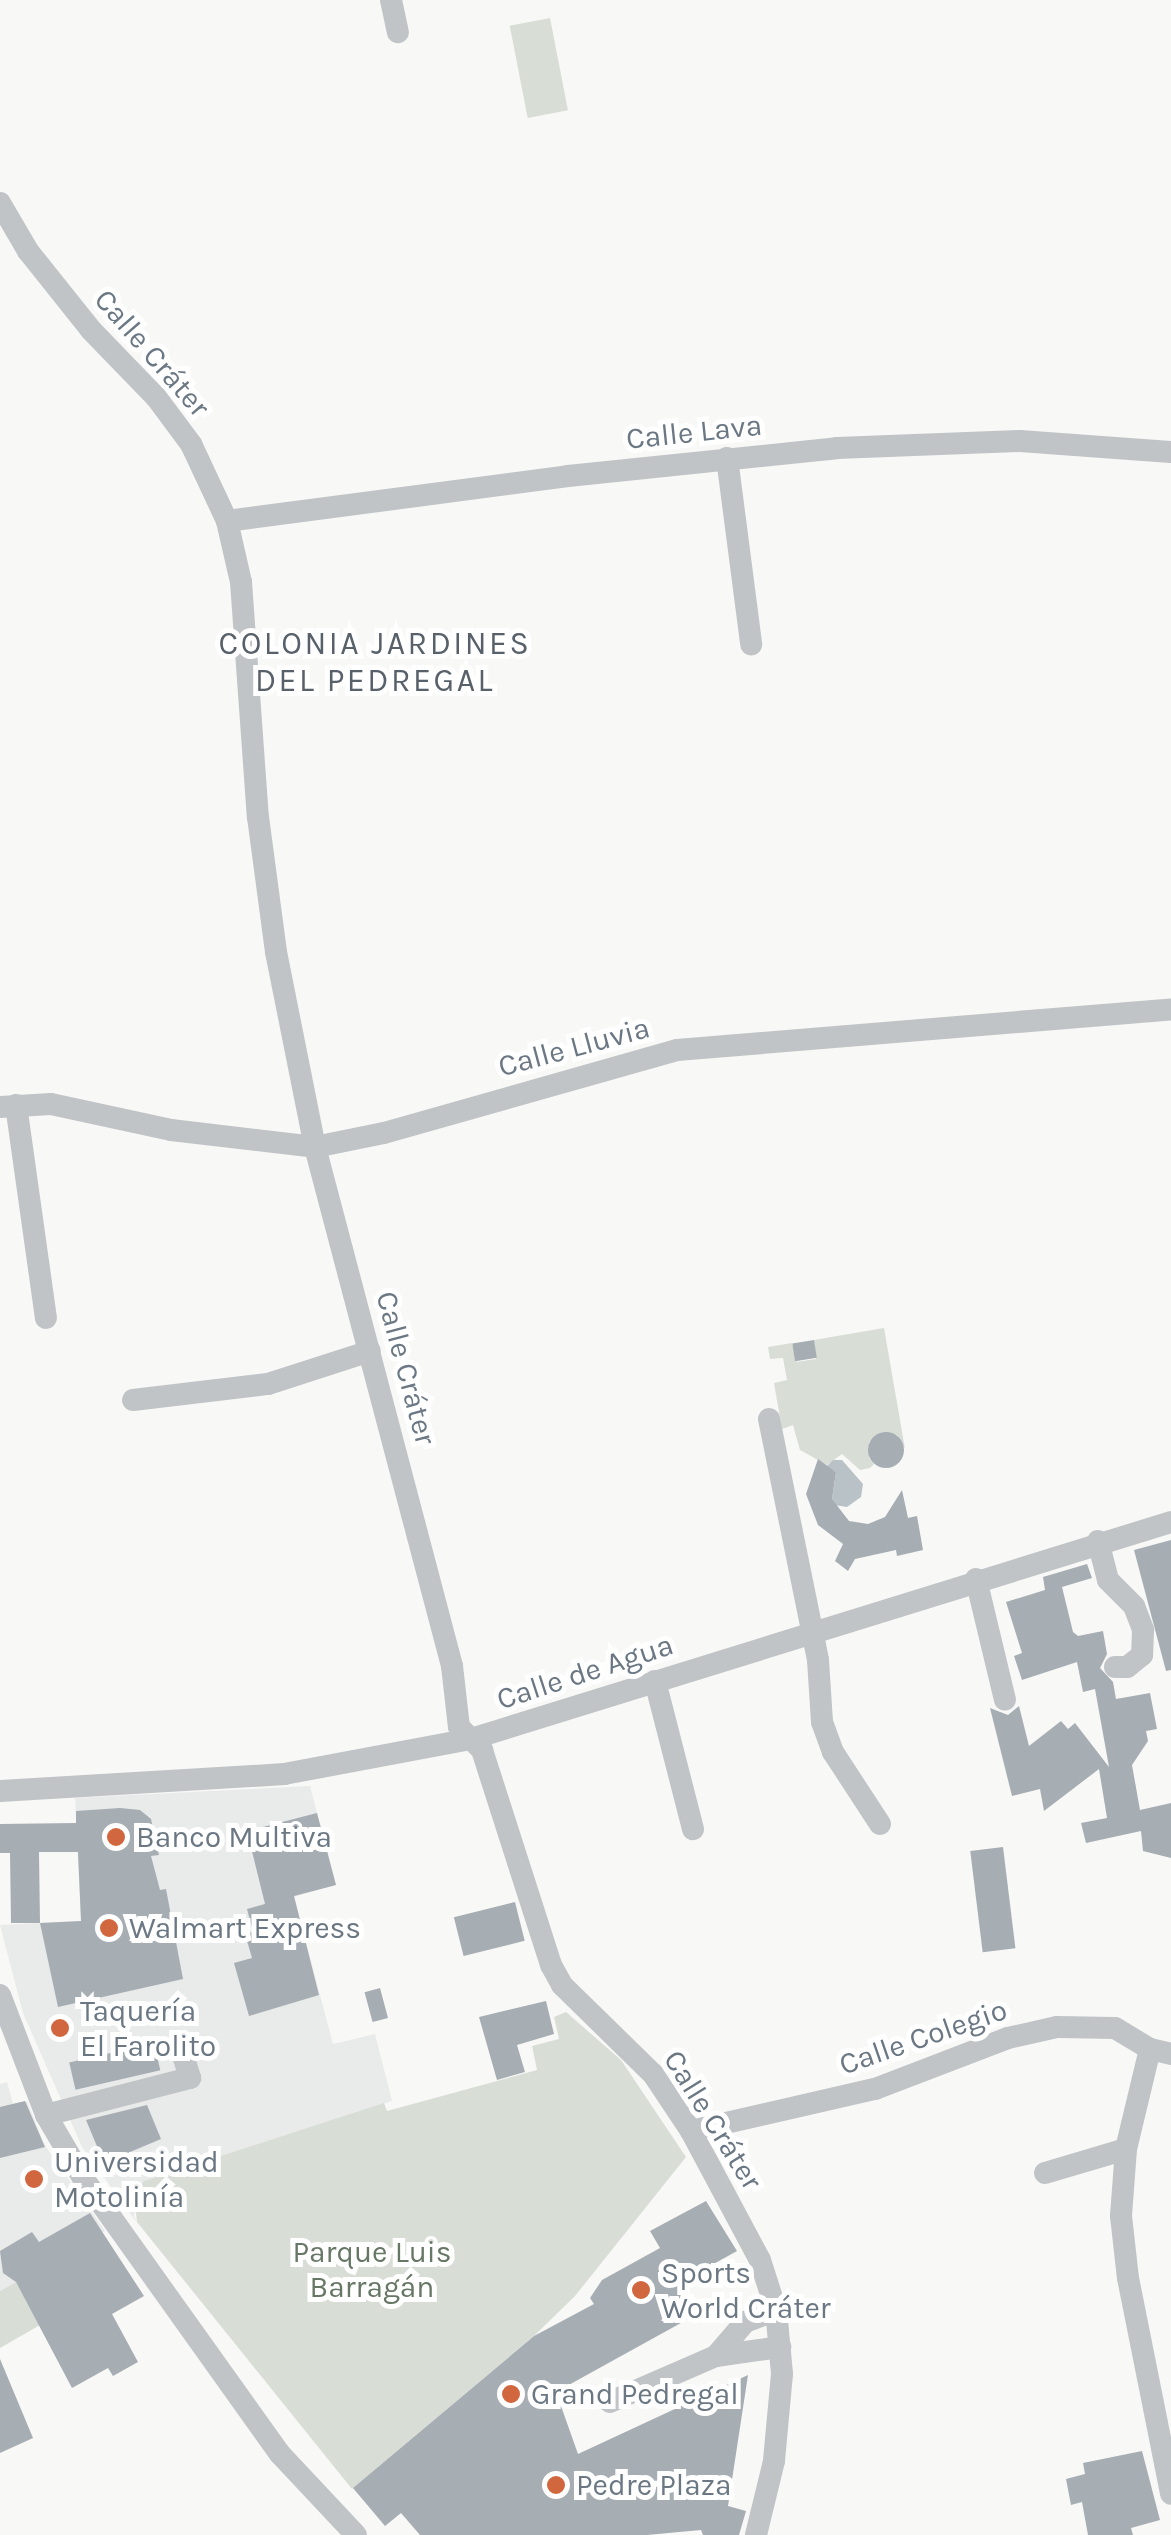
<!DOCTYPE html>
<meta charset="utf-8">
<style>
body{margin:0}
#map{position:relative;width:1171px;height:2535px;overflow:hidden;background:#f8f8f6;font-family:Karla,sans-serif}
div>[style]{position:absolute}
.built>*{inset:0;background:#e9eaea}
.green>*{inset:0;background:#d8ddd6;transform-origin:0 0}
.water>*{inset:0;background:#b9c2c7}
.building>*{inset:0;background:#a6adb3;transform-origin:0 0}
.round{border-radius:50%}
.minor>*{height:22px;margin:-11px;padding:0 11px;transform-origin:11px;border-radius:11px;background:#c0c4c7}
.dots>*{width:28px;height:28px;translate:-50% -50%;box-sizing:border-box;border:5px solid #fff;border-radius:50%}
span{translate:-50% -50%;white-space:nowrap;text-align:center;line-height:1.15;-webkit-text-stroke:10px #fff;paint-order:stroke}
.street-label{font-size:30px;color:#6b7884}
.poi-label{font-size:30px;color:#6b7884}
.left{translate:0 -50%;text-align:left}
.park-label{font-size:30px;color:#677765}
.neighbourhood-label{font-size:32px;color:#58616a;letter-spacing:2.5px}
</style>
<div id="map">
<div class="built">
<i style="clip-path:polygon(310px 1786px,336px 1885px,294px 1897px,333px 2044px,375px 2034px,392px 2101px,144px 2181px,134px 2216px,137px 2223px,82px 2147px,23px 2013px,0 1925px,81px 1921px,75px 1798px)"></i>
<i style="clip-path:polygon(7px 2082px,13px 2104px,27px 2101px,44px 2144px,105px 2231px,0 2291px,0 2084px)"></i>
</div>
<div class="green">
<i style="left:550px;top:18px;width:94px;height:41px;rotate:79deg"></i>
<i style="clip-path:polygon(884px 1328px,905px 1449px,897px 1435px,882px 1432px,869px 1442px,869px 1458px,874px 1464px,870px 1468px,860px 1470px,842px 1454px,827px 1465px,800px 1450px,793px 1425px,782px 1429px,774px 1383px,787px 1380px,783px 1358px,770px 1359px,768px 1347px,792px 1343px,796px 1362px,816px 1359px,814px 1340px)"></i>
<i style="clip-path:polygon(566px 2012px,621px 2060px,686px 2157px,575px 2296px,536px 2334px,352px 2489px,137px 2222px,134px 2194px,144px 2181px,384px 2103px,387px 2111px,537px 2070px,532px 2046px,559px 2039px,554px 2017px)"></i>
<i style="clip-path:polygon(16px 2282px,40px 2325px,0 2348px,0 2291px)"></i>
</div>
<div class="water">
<i style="clip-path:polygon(833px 1460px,842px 1460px,863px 1484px,861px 1497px,847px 1507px,834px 1505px,832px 1499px,836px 1472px,827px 1466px)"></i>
</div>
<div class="building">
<i style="left:814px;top:1340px;width:18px;height:22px;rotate:81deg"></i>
<i class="round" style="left:868px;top:1432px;width:36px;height:36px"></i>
<i style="clip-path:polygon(818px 1459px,836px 1472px,832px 1499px,849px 1521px,868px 1524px,885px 1517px,902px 1490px,908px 1518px,917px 1516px,923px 1550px,897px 1556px,896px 1550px,855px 1559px,848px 1571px,835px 1561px,843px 1544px,818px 1525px,806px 1494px)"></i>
<i style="clip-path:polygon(1171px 1540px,1171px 1670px,1166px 1671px,1134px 1550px)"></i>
<i style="clip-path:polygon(1087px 1564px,1092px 1578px,1062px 1587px,1073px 1632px,1078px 1636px,1103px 1631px,1107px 1654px,1100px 1668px,1113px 1682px,1116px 1699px,1150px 1693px,1157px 1729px,1146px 1731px,1148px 1741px,1132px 1765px,1140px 1810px,1171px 1803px,1171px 1858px,1143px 1851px,1141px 1831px,1086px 1843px,1081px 1823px,1107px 1818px,1099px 1769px,1044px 1811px,1040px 1789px,1012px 1796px,990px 1708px,1008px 1715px,1019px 1706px,1029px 1746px,1061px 1721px,1068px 1729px,1075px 1723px,1109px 1767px,1095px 1689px,1083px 1692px,1077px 1662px,1022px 1680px,1014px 1656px,1022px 1653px,1006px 1602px,1045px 1590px,1043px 1577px)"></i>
<i style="clip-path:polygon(evenodd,120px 1808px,140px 1810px,151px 1819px,159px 1855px,151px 1856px,160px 1890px,166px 1889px,183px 1979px,58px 2007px,40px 1923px,11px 1923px,10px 1853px,0 1853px,0 1824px,76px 1823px,76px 1811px,120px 1808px,39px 1852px,78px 1852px,81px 1921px,40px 1923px,39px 1852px)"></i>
<i style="clip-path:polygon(317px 1813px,336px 1885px,294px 1896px,319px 1995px,249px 2016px,234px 1963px,252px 1958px,245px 1934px,253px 1932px,247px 1909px,265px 1904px,247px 1831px)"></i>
<i style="left:1003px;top:1847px;width:102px;height:33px;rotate:83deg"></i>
<i style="left:515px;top:1902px;width:40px;height:63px;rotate:76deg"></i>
<i style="left:380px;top:1988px;width:31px;height:16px;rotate:75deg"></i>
<i style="clip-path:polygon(546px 2001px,554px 2034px,517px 2045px,525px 2072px,497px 2080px,479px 2017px)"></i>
<i style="left:154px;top:2043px;width:28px;height:87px;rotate:77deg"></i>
<i style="clip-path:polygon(25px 2101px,45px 2147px,0 2158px,0 2107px)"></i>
<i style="clip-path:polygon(147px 2105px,161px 2139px,104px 2163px,86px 2120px)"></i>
<i style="clip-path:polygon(706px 2201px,737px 2251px,681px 2282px,699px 2313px,556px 2392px,578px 2454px,748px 2375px,728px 2506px,746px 2511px,739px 2535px,703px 2535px,701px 2530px,647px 2535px,420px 2535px,401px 2513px,385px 2526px,353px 2488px,534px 2336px,594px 2304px,590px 2298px,602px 2280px,660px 2248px,650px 2231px)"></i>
<i style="clip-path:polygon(90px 2213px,144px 2296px,112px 2314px,138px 2362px,113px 2376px,108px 2368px,72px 2388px,16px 2282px,3px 2273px,0 2251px,32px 2232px,39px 2242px)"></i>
<i style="clip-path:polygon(0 2359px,33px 2438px,0 2453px)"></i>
<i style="clip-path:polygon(1142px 2451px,1160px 2520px,1131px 2528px,1133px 2535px,1088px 2535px,1082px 2502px,1071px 2505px,1066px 2479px,1085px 2474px,1083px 2463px)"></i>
</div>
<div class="minor">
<i style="left:391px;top:0;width:33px;rotate:78deg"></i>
<i style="left:0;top:203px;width:56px;rotate:59.7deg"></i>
<i style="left:28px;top:251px;width:101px;rotate:51.4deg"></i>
<i style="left:91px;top:330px;width:93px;rotate:45.9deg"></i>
<i style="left:156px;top:397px;width:59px;rotate:53.3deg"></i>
<i style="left:191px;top:444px;width:85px;rotate:64.9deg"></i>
<i style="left:227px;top:521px;width:63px;rotate:77.1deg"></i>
<i style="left:241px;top:582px;width:236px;rotate:85.9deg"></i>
<i style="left:258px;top:817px;width:136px;rotate:82.4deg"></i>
<i style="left:276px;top:952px;width:199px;rotate:78.7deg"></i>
<i style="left:315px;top:1147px;width:537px;rotate:75.21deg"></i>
<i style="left:452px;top:1666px;width:61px;rotate:83.5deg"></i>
<i style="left:459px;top:1727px;width:33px;rotate:45deg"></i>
<i style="left:482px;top:1750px;width:226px;rotate:72.2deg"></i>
<i style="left:551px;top:1965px;width:23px;rotate:61deg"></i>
<i style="left:562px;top:1985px;width:127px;rotate:44.4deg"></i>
<i style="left:653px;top:2074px;width:69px;rotate:56.3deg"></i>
<i style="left:691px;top:2131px;width:146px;rotate:61.9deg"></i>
<i style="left:760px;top:2260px;width:52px;rotate:72.3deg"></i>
<i style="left:776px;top:2310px;width:64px;rotate:84.6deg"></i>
<i style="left:782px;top:2374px;width:87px;rotate:95.3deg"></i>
<i style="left:774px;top:2461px;width:76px;rotate:103.7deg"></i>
<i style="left:727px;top:458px;width:188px;rotate:82.6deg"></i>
<i style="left:227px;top:521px;width:344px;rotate:-7.5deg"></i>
<i style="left:568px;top:476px;width:270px;rotate:-5.9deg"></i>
<i style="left:837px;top:448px;width:183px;rotate:-2.2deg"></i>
<i style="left:1020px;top:441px;width:151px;rotate:4.2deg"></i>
<i style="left:16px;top:1105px;width:215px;rotate:82deg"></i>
<i style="left:0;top:1107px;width:51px;rotate:-3.4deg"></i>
<i style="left:51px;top:1104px;width:123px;rotate:12.2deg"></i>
<i style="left:171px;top:1130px;width:145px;rotate:6.7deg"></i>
<i style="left:315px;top:1147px;width:70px;rotate:-11.5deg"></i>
<i style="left:384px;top:1133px;width:305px;rotate:-15.8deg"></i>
<i style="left:677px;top:1050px;width:496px;rotate:-4.7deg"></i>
<i style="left:133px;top:1400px;width:136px;rotate:-6.8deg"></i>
<i style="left:268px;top:1384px;width:107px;rotate:-17.9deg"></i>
<i style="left:769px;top:1419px;width:246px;rotate:78.5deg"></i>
<i style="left:818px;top:1660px;width:62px;rotate:86.3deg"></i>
<i style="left:822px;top:1722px;width:32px;rotate:70deg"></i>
<i style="left:833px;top:1752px;width:86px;rotate:56.9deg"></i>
<i style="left:1098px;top:1541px;width:40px;rotate:75.6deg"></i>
<i style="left:1108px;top:1580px;width:37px;rotate:45deg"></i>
<i style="left:1134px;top:1606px;width:26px;rotate:69deg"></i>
<i style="left:1143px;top:1630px;width:25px;rotate:92deg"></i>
<i style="left:1142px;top:1655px;width:19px;rotate:141deg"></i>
<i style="left:1127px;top:1667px;width:12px;rotate:180deg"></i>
<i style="left:976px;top:1579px;width:124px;rotate:76.5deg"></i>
<i style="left:655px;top:1681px;width:153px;rotate:75.6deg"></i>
<i style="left:0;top:1791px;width:285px;rotate:-3.4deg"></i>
<i style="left:284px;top:1774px;width:190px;rotate:-10.6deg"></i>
<i style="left:471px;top:1739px;width:733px;rotate:-17.22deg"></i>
<i style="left:0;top:1995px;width:129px;rotate:69deg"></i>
<i style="left:46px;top:2115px;width:73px;rotate:59.6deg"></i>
<i style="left:83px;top:2178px;width:339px;rotate:54.5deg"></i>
<i style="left:280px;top:2454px;width:111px;rotate:46.8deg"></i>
<i style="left:1150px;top:2049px;width:103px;rotate:103.5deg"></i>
<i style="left:1126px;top:2149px;width:67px;rotate:94.3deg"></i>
<i style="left:1121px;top:2216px;width:62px;rotate:83.6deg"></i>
<i style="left:1128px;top:2278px;width:220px;rotate:78.7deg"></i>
<i style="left:46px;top:2115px;width:149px;rotate:-14.4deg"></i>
<i style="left:190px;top:2078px;width:34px;rotate:-107deg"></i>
<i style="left:691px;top:2131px;width:189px;rotate:-12.9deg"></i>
<i style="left:875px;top:2089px;width:142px;rotate:-21deg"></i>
<i style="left:1008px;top:2038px;width:50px;rotate:-12.7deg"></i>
<i style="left:1057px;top:2027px;width:58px;rotate:1deg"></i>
<i style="left:1115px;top:2028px;width:41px;rotate:31deg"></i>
<i style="left:1150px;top:2049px;width:22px;rotate:13deg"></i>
<i style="left:1045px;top:2173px;width:84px;rotate:-16.5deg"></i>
<i style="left:716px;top:2356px;width:45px;rotate:-49.5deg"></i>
<i style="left:745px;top:2322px;width:33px;rotate:-21deg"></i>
<i style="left:610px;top:2402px;width:116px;rotate:-23.5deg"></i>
<i style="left:716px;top:2356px;width:65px;rotate:-8deg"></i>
</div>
<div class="dots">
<i style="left:116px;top:1837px;background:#d0673f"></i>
<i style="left:109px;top:1928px;background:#d0673f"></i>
<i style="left:60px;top:2028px;background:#d0673f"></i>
<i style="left:34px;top:2179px;background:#d0673f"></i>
<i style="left:641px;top:2290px;background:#d0673f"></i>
<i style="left:511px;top:2394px;background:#d0673f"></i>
<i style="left:556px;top:2485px;background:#d0673f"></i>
</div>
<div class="street-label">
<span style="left:152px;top:353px;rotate:49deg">Calle Cráter</span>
<span style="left:694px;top:432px;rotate:-6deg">Calle Lava</span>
<span style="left:574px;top:1047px;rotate:-15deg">Calle Lluvia</span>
<span style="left:406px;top:1368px;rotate:75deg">Calle Cráter</span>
<span style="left:585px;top:1672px;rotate:-18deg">Calle de Agua</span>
<span style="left:923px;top:2037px;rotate:-19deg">Calle Colegio</span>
<span style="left:713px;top:2120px;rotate:58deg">Calle Cráter</span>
</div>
<div class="poi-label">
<span class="left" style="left:136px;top:1837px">Banco Multiva</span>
<span class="left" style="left:129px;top:1928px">Walmart Express</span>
<span class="left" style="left:80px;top:2028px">Taquería<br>El Farolito</span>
<span class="left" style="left:54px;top:2179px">Universidad<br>Motolinía</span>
<span class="left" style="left:661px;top:2290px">Sports<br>World Cráter</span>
<span class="left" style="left:531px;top:2394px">Grand Pedregal</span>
<span class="left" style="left:576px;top:2485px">Pedre Plaza</span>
</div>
<div class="park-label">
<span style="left:372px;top:2269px">Parque Luis<br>Barragán</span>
</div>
<div class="neighbourhood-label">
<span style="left:375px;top:663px">COLONIA JARDINES<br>DEL PEDREGAL</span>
</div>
</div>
